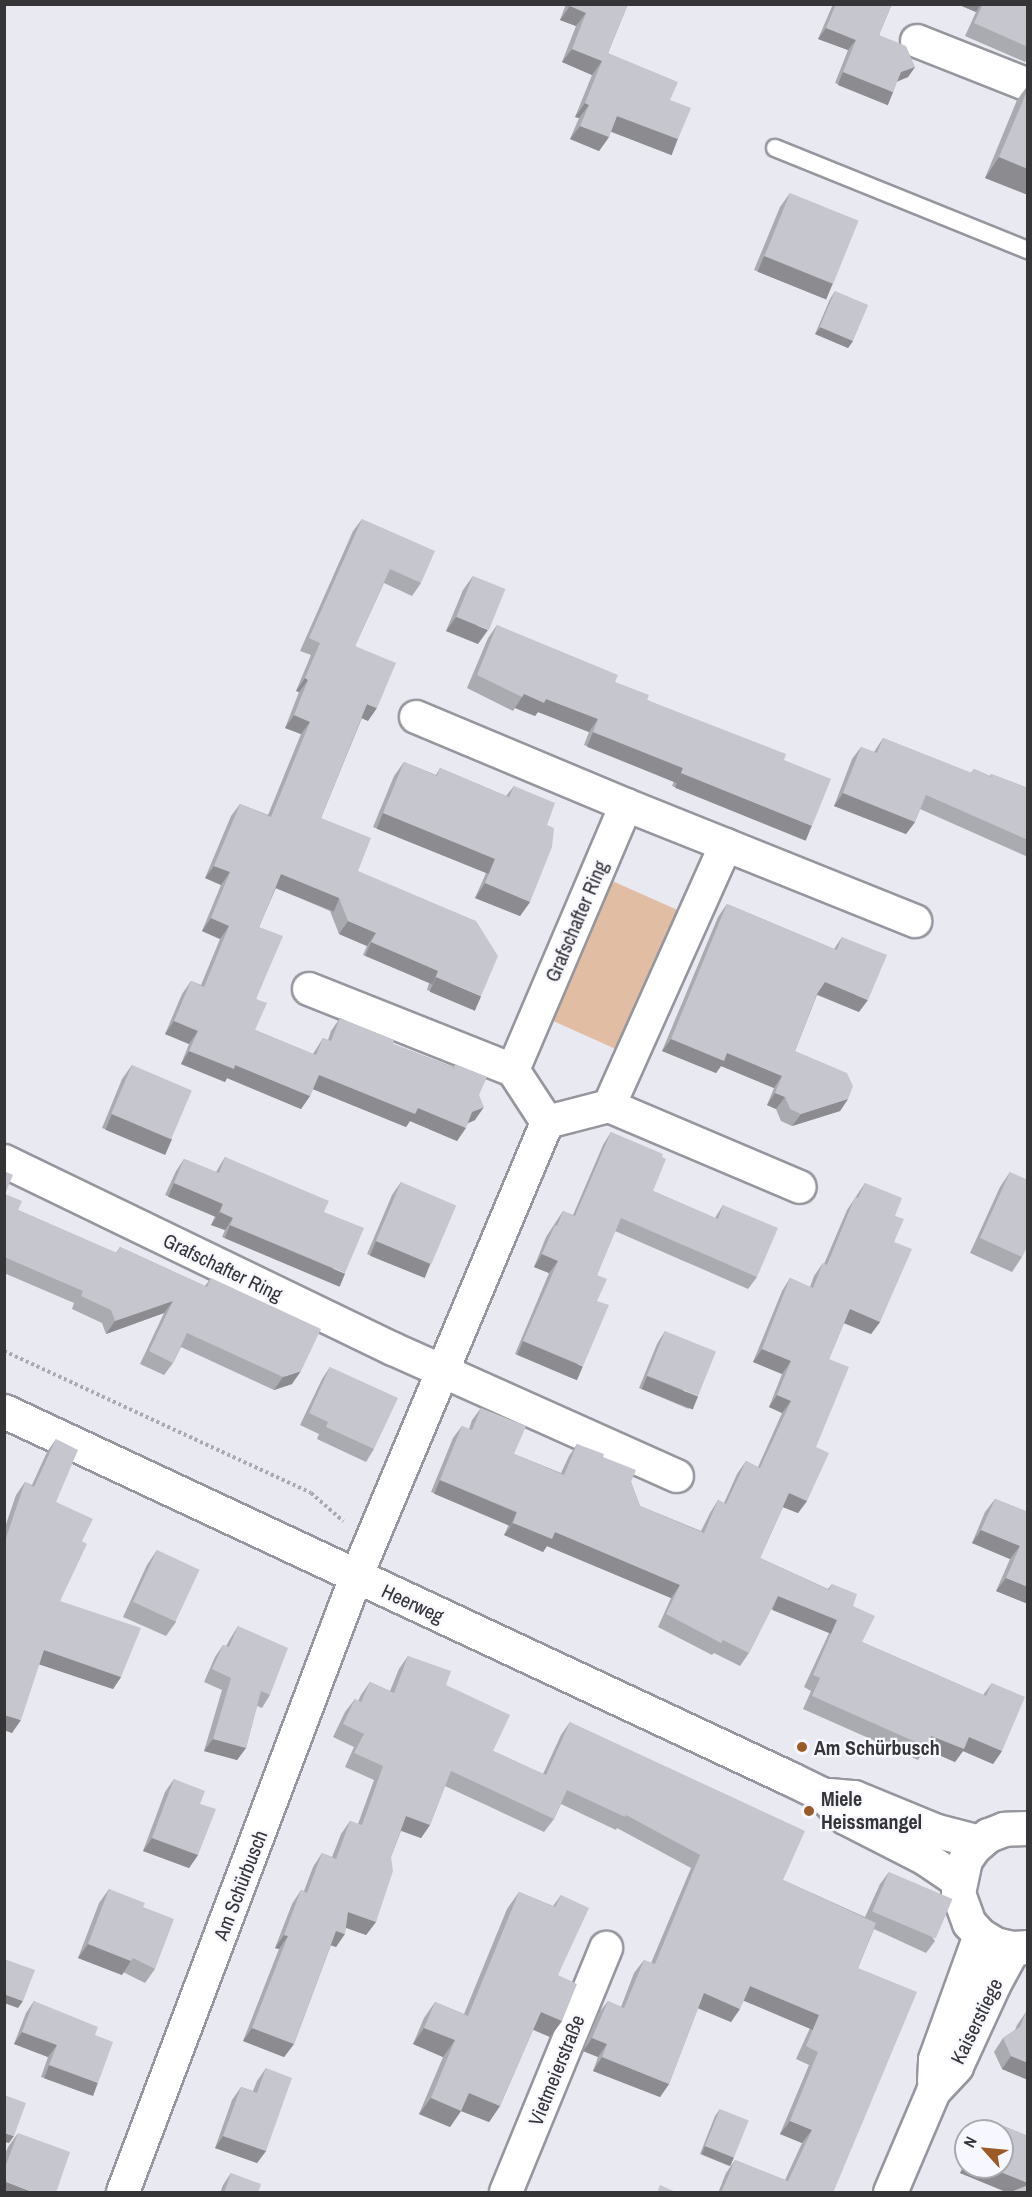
<!DOCTYPE html>
<meta charset="utf-8">
<style>
body{margin:0}
#map{position:relative;width:1032px;height:2197px;overflow:hidden;background:#e9e9f2;font-family:"Archivo Narrow",sans-serif}
div>[style]{position:absolute}
.green>*{inset:0;background:#e1bda4;transform-origin:0 0}
.path>*{height:4px;margin-top:-2px;transform-origin:0;background:repeating-linear-gradient(90deg,#a9a9af 0 3px,transparent 0 6px)}
.roads{filter:drop-shadow(2px 0 #96969e) drop-shadow(-2px 0 #96969e) drop-shadow(0 2px #96969e) drop-shadow(0 -2px #96969e)}
.service>*{height:16px;margin:-8px;padding:0 8px;transform-origin:8px;border-radius:8px;background:#fff}
.minor>*{height:32px;margin:-16px;padding:0 16px;transform-origin:16px;border-radius:16px;background:#fff}
.tertiary>*{height:33px;margin:-16.5px;padding:0 16.5px;transform-origin:16.5px;border-radius:16.5px;background:#fff}
.wall>*{inset:0;background:#aaaab1}
.shaded-wall>*{inset:0;background:#8b8b90;transform-origin:0 0}
.building>*{inset:0;background:#c6c6ce;transform-origin:0 0}
.dots>*{width:16px;height:16px;translate:-50% -50%;box-sizing:border-box;border:3px solid #f7f7ff;border-radius:50%}
span{translate:-50% -50%;white-space:nowrap;text-align:center;line-height:1.15;-webkit-text-stroke:4.5px #f7f7ff;paint-order:stroke}
.street-label{font-size:20px;color:#353538}
.poi-label{font-size:20px;color:#353538;font-weight:700}
.left{translate:0 -50%;text-align:left}
.frame{position:absolute;inset:0;border:6px solid #353538;pointer-events:none}
.north{position:absolute;left:954px;top:2119px;width:60px;height:60px;box-sizing:border-box;background:#f7f7ff;border:2px solid #a9a9af;border-radius:50%;rotate:297deg;font-size:16px;font-weight:700;line-height:24px;text-align:center;color:#353538}
.north::after{content:'';display:block;margin:auto;width:21px;height:27px;background:#9b5a26;clip-path:polygon(50% 0,100% 100%,50% 72%,0 100%)}
</style>
<div id="map">
<div class="green">
<i style="left:610px;top:880px;width:77px;height:152px;rotate:24deg"></i>
</div>
<div class="path">
<i style="left:4px;top:1351px;width:338px;rotate:24.8deg"></i>
<i style="left:311px;top:1493px;width:43px;rotate:41.2deg"></i>
</div>
<div class="roads">
<div class="service">
<i style="left:775px;top:148px;width:273px;rotate:22deg"></i>
</div>
<div class="minor">
<i style="left:917px;top:41px;width:119px;rotate:21.6deg"></i>
<i style="left:416px;top:717px;width:228px;rotate:22.7deg"></i>
<i style="left:726px;top:845px;width:204px;rotate:21.9deg"></i>
<i style="left:309px;top:989px;width:219px;rotate:21.7deg"></i>
<i style="left:609px;top:1106px;width:207px;rotate:23deg"></i>
<i style="left:4px;top:1161px;width:432px;rotate:25.8deg"></i>
<i style="left:393px;top:1349px;width:311px;rotate:24.1deg"></i>
<i style="left:123px;top:2192px;width:658px;rotate:-69.25deg"></i>
<i style="left:356px;top:1577px;width:493px;rotate:-67.2deg"></i>
<i style="left:547px;top:1122px;width:64px;rotate:-14.5deg"></i>
<i style="left:609px;top:1106px;width:286px;rotate:-65.9deg"></i>
<i style="left:726px;top:845px;width:108px;rotate:-158.2deg"></i>
<i style="left:626px;top:805px;width:288px;rotate:113.1deg"></i>
<i style="left:513px;top:1070px;width:62px;rotate:56.8deg"></i>
<i style="left:506px;top:2192px;width:264px;rotate:-67.7deg"></i>
</div>
<div class="tertiary">
<i style="left:4px;top:1411px;width:867px;rotate:25.06deg"></i>
<i style="left:789px;top:1778px;width:37px;rotate:26deg"></i>
<i style="left:822px;top:1794px;width:33px;rotate:45deg"></i>
<i style="left:845px;top:1817px;width:90px;rotate:27.1deg"></i>
<i style="left:925px;top:1858px;width:41px;rotate:34.1deg"></i>
<i style="left:829px;top:1795px;width:25px;rotate:5deg"></i>
<i style="left:854px;top:1797px;width:90px;rotate:22.3deg"></i>
<i style="left:937px;top:1831px;width:44px;rotate:14.3deg"></i>
<i style="left:1028px;top:1828px;width:24px;rotate:178deg"></i>
<i style="left:1004px;top:1829px;width:17px;rotate:159deg"></i>
<i style="left:988px;top:1835px;width:18px;rotate:139deg"></i>
<i style="left:974px;top:1847px;width:16px;rotate:125deg"></i>
<i style="left:965px;top:1860px;width:34px;rotate:102deg"></i>
<i style="left:958px;top:1893px;width:32px;rotate:70deg"></i>
<i style="left:969px;top:1923px;width:16px;rotate:47deg"></i>
<i style="left:980px;top:1935px;width:17px;rotate:31deg"></i>
<i style="left:995px;top:1944px;width:18px;rotate:13deg"></i>
<i style="left:1013px;top:1948px;width:15px;rotate:-4deg"></i>
<i style="left:934px;top:2080px;width:21px;rotate:-87deg"></i>
<i style="left:935px;top:2059px;width:132px;rotate:-70.1deg"></i>
<i style="left:890px;top:2192px;width:110px;rotate:-66.9deg"></i>
<i style="left:933px;top:2091px;width:34px;rotate:-47deg"></i>
<i style="left:956px;top:2066px;width:89px;rotate:-65.4deg"></i>
<i style="left:993px;top:1985px;width:42px;rotate:-61.6deg"></i>
</div>
</div>
<div class="wall">
<i style="clip-path:polygon(566px 4px,628px 4px,608px 53px,670px 100px,678px 139px,669px 153px,611px 131px,609px 137px,599px 151px,570px 139px,579px 118px,575px 117px,592px 75px,562px 62px,576px 26px,560px 20px)"></i>
<i style="clip-path:polygon(833px 4px,892px 4px,879px 35px,915px 67px,908px 77px,897px 81px,893px 92px,885px 103px,835px 83px,848px 50px,818px 39px)"></i>
<i style="clip-path:polygon(957px 4px,1028px 4px,1028px 58px,1025px 62px,965px 36px,976px 12px)"></i>
<i style="clip-path:polygon(1028px 85px,1028px 195px,985px 178px,1017px 100px)"></i>
<i style="clip-path:polygon(790px 193px,833px 284px,823px 298px,754px 270px,780px 207px)"></i>
<i style="clip-path:polygon(835px 291px,853px 341px,848px 348px,815px 334px,830px 299px)"></i>
<i style="clip-path:polygon(362px 519px,421px 583px,412px 596px,384px 583px,355px 646px,368px 721px,362px 718px,321px 818px,358px 871px,472px 1009px,427px 990px,429px 983px,363px 955px,367px 946px,339px 934px,330px 911px,276px 888px,259px 927px,255px 1030px,313px 1054px,323px 1038px,328px 1040px,331px 1031px,340px 1018px,393px 1044px,453px 1067px,455px 1064px,479px 1095px,475px 1120px,468px 1123px,457px 1141px,410px 1121px,406px 1127px,313px 1089px,310px 1096px,301px 1109px,227px 1078px,225px 1082px,181px 1064px,189px 1044px,165px 1034px,182px 994px,191px 981px,201px 985px,220px 939px,202px 931px,221px 885px,205px 878px,231px 816px,240px 804px,268px 815px,301px 734px,285px 728px,299px 692px,296px 691px,311px 655px,300px 651px,353px 531px)"></i>
<i style="clip-path:polygon(473px 576px,478px 644px,446px 631px,463px 590px)"></i>
<i style="clip-path:polygon(497px 625px,615px 682px,647px 700px,784px 760px,812px 826px,803px 839px,672px 786px,674px 781px,584px 745px,589px 732px,538px 712px,535px 716px,515px 708px,513px 711px,467px 688px,488px 638px)"></i>
<i style="clip-path:polygon(883px 738px,971px 773px,974px 769px,990px 776px,991px 774px,1028px 788px,1028px 857px,920px 809px,915px 822px,906px 834px,834px 806px,852px 759px,861px 747px,874px 752px)"></i>
<i style="clip-path:polygon(404px 762px,436px 775px,440px 768px,506px 796px,514px 786px,547px 825px,530px 902px,520px 916px,475px 898px,486px 873px,373px 827px,394px 776px)"></i>
<i style="clip-path:polygon(727px 904px,834px 949px,842px 937px,859px 1012px,817px 995px,795px 1051px,848px 1099px,840px 1111px,792px 1126px,781px 1121px,776px 1109px,767px 1105px,774px 1088px,721px 1066px,716px 1073px,662px 1051px,718px 917px)"></i>
<i style="clip-path:polygon(132px 1065px,172px 1139px,162px 1153px,102px 1128px,122px 1079px)"></i>
<i style="clip-path:polygon(611px 1132px,653px 1191px,715px 1218px,723px 1205px,757px 1277px,748px 1289px,615px 1231px,597px 1275px,597px 1301px,574px 1379px,515px 1354px,549px 1273px,534px 1267px,546px 1237px,563px 1211px,573px 1215px,603px 1145px)"></i>
<i style="clip-path:polygon(225px 1157px,324px 1212px,336px 1285px,222px 1237px,225px 1230px,211px 1225px,215px 1216px,165px 1195px,176px 1171px,184px 1159px,216px 1172px)"></i>
<i style="clip-path:polygon(4px 1171px,5px 1194px,18px 1210px,116px 1253px,120px 1247px,205px 1286px,211px 1278px,292px 1384px,274px 1390px,181px 1347px,173px 1363px,164px 1375px,140px 1364px,164px 1313px,106px 1334px,102px 1323px,72px 1309px,74px 1303px,4px 1273px)"></i>
<i style="clip-path:polygon(1010px 1172px,1022px 1257px,1012px 1272px,970px 1253px,1000px 1187px)"></i>
<i style="clip-path:polygon(401px 1182px,431px 1263px,422px 1276px,367px 1254px,392px 1195px)"></i>
<i style="clip-path:polygon(865px 1183px,895px 1216px,894px 1242px,880px 1322px,871px 1334px,844px 1323px,829px 1359px,816px 1447px,807px 1501px,798px 1513px,783px 1507px,760px 1558px,828px 1589px,832px 1584px,853px 1606px,862px 1642px,983px 1695px,992px 1683px,1002px 1751px,993px 1764px,963px 1751px,955px 1762px,925px 1749px,918px 1760px,803px 1709px,811px 1691px,804px 1687px,829px 1633px,771px 1609px,749px 1653px,740px 1666px,714px 1653px,712px 1655px,658px 1627px,671px 1598px,547px 1546px,543px 1552px,504px 1535px,509px 1524px,431px 1492px,453px 1438px,462px 1426px,469px 1429px,472px 1420px,481px 1408px,514px 1454px,561px 1473px,569px 1456px,577px 1444px,603px 1457px,631px 1482px,640px 1506px,701px 1531px,710px 1513px,718px 1500px,724px 1503px,737px 1474px,746px 1461px,758px 1467px,782px 1413px,769px 1407px,782px 1374px,753px 1362px,782px 1291px,790px 1278px,810px 1287px,814px 1276px,823px 1263px,824px 1264px,847px 1210px)"></i>
<i style="clip-path:polygon(665px 1331px,689px 1409px,639px 1388px,657px 1344px)"></i>
<i style="clip-path:polygon(330px 1367px,374px 1449px,366px 1462px,317px 1439px,319px 1434px,300px 1425px,322px 1379px)"></i>
<i style="clip-path:polygon(56px 1439px,56px 1502px,82px 1541px,60px 1601px,121px 1677px,113px 1689px,39px 1664px,12px 1733px,4px 1730px,4px 1530px,16px 1495px,25px 1482px,32px 1485px,47px 1452px)"></i>
<i style="clip-path:polygon(995px 1499px,1028px 1512px,1028px 1604px,996px 1591px,1010px 1559px,972px 1543px,985px 1512px)"></i>
<i style="clip-path:polygon(157px 1550px,176px 1622px,166px 1636px,123px 1617px,147px 1565px)"></i>
<i style="clip-path:polygon(238px 1626px,270px 1695px,262px 1708px,257px 1706px,246px 1748px,237px 1760px,204px 1751px,222px 1690px,204px 1682px,215px 1657px,223px 1645px,226px 1646px,230px 1639px)"></i>
<i style="clip-path:polygon(408px 1656px,446px 1685px,493px 1751px,543px 1774px,561px 1735px,570px 1722px,783px 1880px,865px 1917px,880px 1884px,889px 1872px,935px 1941px,926px 1953px,874px 1929px,858px 1968px,833px 2193px,718px 2193px,726px 2173px,735px 2160px,785px 2180px,802px 2143px,780px 2134px,809px 2065px,796px 2059px,810px 2028px,744px 2000px,731px 2022px,698px 2008px,669px 2084px,660px 2097px,593px 2071px,598px 2057px,583px 2051px,598px 2014px,608px 2001px,621px 2007px,634px 1973px,644px 1960px,651px 1963px,691px 1868px,617px 1828px,616px 1830px,561px 1804px,554px 1819px,544px 1832px,445px 1786px,430px 1825px,421px 1838px,401px 1831px,391px 1857px,376px 1922px,366px 1935px,346px 1928px,336px 1947px,331px 1945px,294px 2044px,284px 2057px,243px 2041px,279px 1949px,275px 1948px,292px 1904px,301px 1890px,304px 1891px,313px 1867px,322px 1853px,332px 1857px,341px 1834px,350px 1821px,358px 1824px,374px 1780px,345px 1767px,354px 1747px,333px 1737px,345px 1712px,355px 1699px,358px 1701px,361px 1695px,370px 1682px,390px 1691px,399px 1669px)"></i>
<i style="clip-path:polygon(174px 1779px,200px 1804px,198px 1855px,189px 1868px,143px 1851px,165px 1792px)"></i>
<i style="clip-path:polygon(109px 1889px,143px 1907px,155px 1969px,145px 1983px,123px 1972px,122px 1975px,78px 1958px,99px 1903px)"></i>
<i style="clip-path:polygon(519px 1892px,553px 1906px,561px 1895px,558px 1975px,562px 2021px,550px 2037px,533px 2030px,500px 2106px,489px 2122px,461px 2111px,450px 2127px,419px 2114px,443px 2057px,413px 2044px,424px 2018px,435px 2002px,464px 2014px,507px 1909px)"></i>
<i style="clip-path:polygon(34px 2001px,95px 2035px,90px 2095px,41px 2077px,48px 2057px,14px 2044px,26px 2013px)"></i>
<i style="clip-path:polygon(1026px 2012px,1028px 2012px,1028px 2080px,1002px 2069px,994px 2052px,1003px 2038px,1015px 2030px,1017px 2025px)"></i>
<i style="clip-path:polygon(266px 2068px,266px 2151px,257px 2163px,215px 2148px,232px 2100px,241px 2087px,253px 2091px,257px 2081px)"></i>
<i style="clip-path:polygon(720px 2109px,734px 2158px,729px 2166px,700px 2154px,715px 2116px)"></i>
<i style="clip-path:polygon(986px 2119px,1028px 2136px,1028px 2193px,1008px 2193px,960px 2173px,966px 2159px,966px 2167px,1002px 2167px,1002px 2131px,978px 2131px)"></i>
<i style="clip-path:polygon(18px 2133px,4px 2193px,4px 2156px,8px 2147px)"></i>
<i style="clip-path:polygon(231px 2173px,258px 2193px,220px 2193px,223px 2185px)"></i>
</div>
<div class="shaded-wall">
<i style="clip-path:polygon(957px 4px,981px 4px,976px 12px)"></i>
<i style="clip-path:polygon(570px 6px,586px 13px,576px 26px,560px 20px)"></i>
<i style="clip-path:polygon(826px 28px,856px 40px,848px 50px,818px 39px)"></i>
<i style="clip-path:polygon(572px 49px,602px 61px,592px 75px,562px 62px)"></i>
<i style="clip-path:polygon(915px 67px,908px 77px,894px 83px,901px 72px)"></i>
<i style="left:843px;top:72px;width:54px;height:14px;rotate:22deg"></i>
<i style="clip-path:polygon(585px 103px,589px 105px,579px 118px,575px 117px)"></i>
<i style="left:617px;top:116px;width:65px;height:17px;rotate:21deg"></i>
<i style="clip-path:polygon(580px 126px,609px 137px,599px 151px,570px 139px)"></i>
<i style="clip-path:polygon(999px 157px,1028px 169px,1028px 195px,985px 178px)"></i>
<i style="left:764px;top:256px;width:74px;height:17px;rotate:22deg"></i>
<i style="clip-path:polygon(821px 327px,853px 341px,848px 348px,815px 334px)"></i>
<i style="clip-path:polygon(456px 617px,488px 630px,478px 644px,446px 631px)"></i>
<i style="clip-path:polygon(305px 678px,308px 680px,299px 692px,296px 691px)"></i>
<i style="clip-path:polygon(524px 694px,546px 699px,598px 719px,589px 732px,538px 712px,535px 716px,515px 708px)"></i>
<i style="clip-path:polygon(367px 704px,377px 708px,368px 721px,359px 717px)"></i>
<i style="clip-path:polygon(294px 715px,310px 722px,301px 734px,285px 728px)"></i>
<i style="left:593px;top:732px;width:97px;height:16px;rotate:22deg"></i>
<i style="left:681px;top:773px;width:141px;height:16px;rotate:22deg"></i>
<i style="clip-path:polygon(843px 793px,915px 822px,906px 834px,834px 806px)"></i>
<i style="left:383px;top:813px;width:121px;height:17px;rotate:22deg"></i>
<i style="clip-path:polygon(214px 866px,230px 872px,221px 885px,205px 878px)"></i>
<i style="left:281px;top:874px;width:63px;height:15px;rotate:22deg"></i>
<i style="clip-path:polygon(485px 883px,530px 902px,520px 916px,475px 898px)"></i>
<i style="clip-path:polygon(211px 918px,229px 926px,220px 939px,202px 931px)"></i>
<i style="clip-path:polygon(348px 921px,376px 933px,367px 946px,339px 934px)"></i>
<i style="left:371px;top:942px;width:73px;height:15px;rotate:23deg"></i>
<i style="left:436px;top:977px;width:49px;height:16px;rotate:23deg"></i>
<i style="clip-path:polygon(825px 982px,868px 1000px,859px 1012px,816px 994px)"></i>
<i style="clip-path:polygon(174px 1021px,198px 1031px,189px 1044px,165px 1034px)"></i>
<i style="clip-path:polygon(671px 1039px,727px 1053px,782px 1076px,774px 1088px,721px 1066px,716px 1073px,662px 1051px)"></i>
<i style="clip-path:polygon(189px 1051px,235px 1065px,310px 1096px,301px 1109px,227px 1078px,225px 1082px,181px 1064px)"></i>
<i style="clip-path:polygon(319px 1075px,418px 1108px,466px 1128px,457px 1141px,410px 1121px,406px 1127px,310px 1088px)"></i>
<i style="clip-path:polygon(775px 1093px,785px 1097px,776px 1109px,767px 1105px)"></i>
<i style="clip-path:polygon(848px 1099px,840px 1111px,792px 1126px,801px 1114px)"></i>
<i style="clip-path:polygon(484px 1107px,475px 1120px,464px 1125px,472px 1112px)"></i>
<i style="left:112px;top:1114px;width:65px;height:17px;rotate:23deg"></i>
<i style="left:174px;top:1183px;width:53px;height:15px;rotate:23deg"></i>
<i style="clip-path:polygon(220px 1212px,233px 1218px,225px 1230px,211px 1225px)"></i>
<i style="left:230px;top:1225px;width:125px;height:14px;rotate:23deg"></i>
<i style="left:376px;top:1241px;width:59px;height:16px;rotate:22deg"></i>
<i style="clip-path:polygon(542px 1254px,558px 1261px,549px 1273px,534px 1267px)"></i>
<i style="clip-path:polygon(173px 1301px,164px 1313px,106px 1334px,115px 1321px)"></i>
<i style="clip-path:polygon(850px 1309px,880px 1322px,871px 1334px,841px 1322px)"></i>
<i style="left:523px;top:1341px;width:65px;height:15px;rotate:23deg"></i>
<i style="clip-path:polygon(762px 1349px,791px 1361px,782px 1374px,753px 1362px)"></i>
<i style="clip-path:polygon(301px 1371px,292px 1384px,274px 1390px,283px 1377px)"></i>
<i style="left:647px;top:1376px;width:55px;height:14px;rotate:22deg"></i>
<i style="clip-path:polygon(777px 1395px,791px 1401px,782px 1413px,769px 1407px)"></i>
<i style="left:440px;top:1480px;width:83px;height:15px;rotate:23deg"></i>
<i style="clip-path:polygon(789px 1493px,807px 1501px,798px 1513px,780px 1506px)"></i>
<i style="clip-path:polygon(513px 1523px,555px 1532px,680px 1585px,671px 1598px,547px 1546px,543px 1552px,504px 1535px)"></i>
<i style="clip-path:polygon(981px 1530px,1020px 1546px,1010px 1559px,972px 1543px)"></i>
<i style="clip-path:polygon(1006px 1578px,1028px 1587px,1028px 1604px,996px 1591px)"></i>
<i style="left:778px;top:1596px;width:64px;height:15px;rotate:22deg"></i>
<i style="clip-path:polygon(44px 1650px,121px 1677px,113px 1689px,35px 1663px)"></i>
<i style="clip-path:polygon(4px 1715px,21px 1720px,12px 1733px,4px 1730px)"></i>
<i style="clip-path:polygon(931px 1736px,969px 1737px,1002px 1751px,993px 1764px,963px 1751px,955px 1762px,925px 1749px)"></i>
<i style="clip-path:polygon(213px 1739px,246px 1748px,237px 1760px,204px 1751px)"></i>
<i style="clip-path:polygon(406px 1816px,430px 1825px,421px 1838px,397px 1829px)"></i>
<i style="clip-path:polygon(152px 1838px,198px 1855px,189px 1868px,143px 1851px)"></i>
<i style="clip-path:polygon(348px 1912px,376px 1922px,366px 1935px,339px 1925px)"></i>
<i style="clip-path:polygon(336px 1931px,345px 1934px,336px 1947px,327px 1944px)"></i>
<i style="clip-path:polygon(284px 1935px,288px 1936px,279px 1949px,275px 1948px)"></i>
<i style="clip-path:polygon(88px 1944px,131px 1961px,122px 1975px,78px 1958px)"></i>
<i style="left:750px;top:1986px;width:75px;height:16px;rotate:23deg"></i>
<i style="clip-path:polygon(704px 1993px,740px 2009px,731px 2022px,695px 2007px)"></i>
<i style="clip-path:polygon(4px 1994px,23px 2001px,18px 2008px,4px 2003px)"></i>
<i style="clip-path:polygon(541px 2012px,562px 2021px,550px 2037px,530px 2028px)"></i>
<i style="clip-path:polygon(252px 2028px,294px 2044px,284px 2057px,243px 2041px)"></i>
<i style="clip-path:polygon(424px 2028px,455px 2040px,443px 2057px,413px 2044px)"></i>
<i style="clip-path:polygon(22px 2032px,57px 2045px,48px 2057px,14px 2044px)"></i>
<i style="clip-path:polygon(592px 2038px,607px 2044px,598px 2057px,583px 2051px)"></i>
<i style="clip-path:polygon(1011px 2056px,1028px 2063px,1028px 2080px,1002px 2069px)"></i>
<i style="clip-path:polygon(602px 2057px,669px 2084px,660px 2097px,593px 2071px)"></i>
<i style="left:49px;top:2065px;width:52px;height:14px;rotate:20deg"></i>
<i style="clip-path:polygon(469px 2093px,500px 2106px,489px 2122px,461px 2111px,450px 2127px,419px 2114px,431px 2098px)"></i>
<i style="clip-path:polygon(790px 2121px,812px 2130px,802px 2143px,780px 2134px)"></i>
<i style="clip-path:polygon(4px 2133px,14px 2136px,9px 2143px,4px 2142px)"></i>
<i style="clip-path:polygon(223px 2136px,266px 2151px,257px 2163px,215px 2148px)"></i>
<i style="left:705px;top:2146px;width:31px;height:9px;rotate:22deg"></i>
<i style="clip-path:polygon(966px 2165px,966px 2167px,988px 2167px,1028px 2183px,1028px 2187px,1009px 2193px,960px 2173px)"></i>
<i style="clip-path:polygon(4px 2181px,35px 2193px,4px 2193px)"></i>
</div>
<div class="building">
<i style="clip-path:polygon(570px 4px,628px 4px,608px 53px,678px 82px,670px 100px,691px 108px,678px 139px,617px 116px,609px 137px,580px 126px,589px 105px,585px 103px,602px 61px,572px 49px,586px 13px,570px 6px)"></i>
<i style="clip-path:polygon(836px 4px,892px 4px,879px 35px,906px 46px,915px 67px,901px 72px,893px 92px,843px 72px,856px 40px,826px 28px)"></i>
<i style="clip-path:polygon(983px 4px,1028px 4px,1028px 47px,974px 23px)"></i>
<i style="clip-path:polygon(1028px 89px,1028px 169px,999px 157px)"></i>
<i style="left:790px;top:193px;width:74px;height:68px;rotate:22deg"></i>
<i style="left:835px;top:291px;width:36px;height:39px;rotate:23deg"></i>
<i style="clip-path:polygon(362px 519px,435px 551px,421px 583px,390px 569px,355px 646px,396px 663px,377px 708px,367px 704px,321px 818px,371px 838px,358px 871px,476px 921px,498px 956px,481px 996px,436px 977px,438px 971px,371px 942px,376px 933px,348px 921px,339px 898px,281px 874px,259px 927px,283px 936px,256px 999px,267px 1003px,255px 1030px,316px 1055px,323px 1038px,331px 1041px,340px 1018px,394px 1040px,393px 1044px,454px 1068px,455px 1064px,487px 1077px,479px 1095px,484px 1107px,472px 1112px,466px 1128px,418px 1108px,415px 1114px,319px 1075px,310px 1096px,235px 1065px,234px 1069px,189px 1051px,198px 1031px,174px 1021px,191px 981px,204px 987px,229px 926px,211px 918px,230px 872px,214px 866px,240px 804px,271px 817px,310px 722px,294px 715px,308px 680px,305px 678px,320px 643px,309px 638px)"></i>
<i style="left:473px;top:576px;width:35px;height:44px;rotate:22deg"></i>
<i style="clip-path:polygon(497px 625px,618px 675px,615px 682px,649px 695px,647px 700px,786px 754px,784px 760px,831px 779px,812px 826px,681px 773px,683px 768px,593px 732px,598px 719px,546px 699px,544px 703px,524px 694px,522px 697px,477px 675px)"></i>
<i style="clip-path:polygon(883px 738px,972px 773px,974px 769px,991px 777px,991px 774px,1028px 788px,1028px 840px,926px 795px,915px 822px,843px 793px,861px 747px,877px 753px)"></i>
<i style="clip-path:polygon(404px 762px,437px 776px,440px 768px,509px 797px,514px 786px,555px 803px,547px 825px,554px 828px,552px 847px,530px 902px,485px 883px,495px 859px,383px 813px)"></i>
<i style="clip-path:polygon(727px 904px,837px 950px,842px 937px,887px 955px,868px 1000px,825px 982px,817px 994px,795px 1051px,847px 1073px,853px 1086px,848px 1099px,801px 1114px,790px 1109px,785px 1097px,775px 1093px,782px 1076px,727px 1053px,724px 1061px,671px 1039px)"></i>
<i style="left:132px;top:1065px;width:65px;height:53px;rotate:23deg"></i>
<i style="clip-path:polygon(611px 1132px,663px 1154px,662px 1157px,666px 1159px,653px 1191px,718px 1219px,723px 1205px,778px 1228px,757px 1277px,621px 1218px,597px 1275px,607px 1279px,597px 1301px,609px 1305px,583px 1366px,523px 1341px,558px 1261px,542px 1254px,555px 1225px,557px 1226px,563px 1211px,575px 1216px)"></i>
<i style="clip-path:polygon(225px 1157px,329px 1201px,324px 1212px,364px 1228px,345px 1273px,230px 1225px,233px 1218px,220px 1212px,223px 1204px,174px 1183px,184px 1159px,219px 1173px)"></i>
<i style="clip-path:polygon(4px 1171px,13px 1175px,5px 1194px,22px 1201px,18px 1210px,117px 1253px,120px 1247px,207px 1287px,211px 1278px,321px 1329px,301px 1371px,283px 1377px,187px 1333px,173px 1363px,149px 1351px,173px 1301px,115px 1321px,111px 1310px,81px 1296px,83px 1291px,4px 1257px)"></i>
<i style="clip-path:polygon(1010px 1172px,1028px 1180px,1028px 1245px,1022px 1257px,980px 1238px)"></i>
<i style="left:401px;top:1182px;width:60px;height:64px;rotate:23deg"></i>
<i style="clip-path:polygon(865px 1183px,902px 1198px,895px 1216px,904px 1219px,894px 1242px,912px 1249px,880px 1322px,850px 1309px,829px 1359px,849px 1367px,816px 1447px,829px 1453px,807px 1501px,789px 1493px,760px 1558px,829px 1590px,832px 1584px,857px 1594px,853px 1606px,875px 1616px,862px 1642px,986px 1696px,992px 1683px,1025px 1697px,1002px 1751px,969px 1737px,964px 1749px,931px 1736px,927px 1747px,812px 1696px,820px 1678px,813px 1675px,837px 1620px,778px 1596px,749px 1653px,723px 1640px,721px 1643px,666px 1614px,680px 1585px,555px 1532px,552px 1539px,513px 1523px,517px 1512px,440px 1480px,462px 1426px,472px 1430px,481px 1408px,526px 1426px,514px 1454px,564px 1475px,577px 1444px,604px 1454px,603px 1457px,636px 1470px,631px 1482px,640px 1506px,704px 1533px,718px 1500px,726px 1504px,746px 1461px,760px 1468px,791px 1401px,777px 1395px,791px 1361px,762px 1349px,790px 1278px,813px 1288px,823px 1263px,827px 1265px,855px 1197px,858px 1198px)"></i>
<i style="left:665px;top:1331px;width:55px;height:48px;rotate:22deg"></i>
<i style="clip-path:polygon(330px 1367px,398px 1398px,374px 1449px,326px 1427px,328px 1422px,309px 1413px)"></i>
<i style="clip-path:polygon(56px 1439px,78px 1450px,56px 1502px,93px 1519px,82px 1541px,87px 1544px,60px 1601px,141px 1628px,121px 1677px,44px 1650px,21px 1720px,4px 1715px,4px 1544px,25px 1482px,34px 1487px)"></i>
<i style="clip-path:polygon(995px 1499px,1028px 1512px,1028px 1587px,1006px 1578px,1020px 1546px,981px 1530px)"></i>
<i style="left:157px;top:1550px;width:47px;height:57px;rotate:25deg"></i>
<i style="clip-path:polygon(238px 1626px,288px 1648px,270px 1695px,261px 1691px,246px 1748px,213px 1739px,231px 1678px,212px 1669px,223px 1645px,229px 1647px)"></i>
<i style="clip-path:polygon(408px 1656px,451px 1671px,446px 1685px,510px 1715px,493px 1751px,546px 1775px,570px 1722px,805px 1831px,783px 1880px,876px 1923px,858px 1968px,917px 1992px,833px 2193px,721px 2193px,735px 2160px,788px 2181px,812px 2130px,790px 2121px,818px 2052px,806px 2046px,819px 2015px,750px 1986px,740px 2009px,704px 1993px,669px 2084px,602px 2057px,607px 2044px,592px 2038px,608px 2001px,624px 2008px,644px 1960px,655px 1964px,700px 1855px,626px 1815px,625px 1817px,567px 1790px,554px 1819px,451px 1771px,430px 1825px,406px 1816px,391px 1857px,393px 1871px,376px 1922px,348px 1912px,345px 1934px,336px 1931px,294px 2044px,252px 2028px,288px 1936px,284px 1935px,301px 1890px,307px 1893px,322px 1853px,336px 1859px,350px 1821px,362px 1825px,383px 1766px,354px 1753px,364px 1734px,343px 1724px,355px 1699px,361px 1702px,370px 1682px,394px 1693px)"></i>
<i style="clip-path:polygon(174px 1779px,205px 1791px,200px 1804px,216px 1809px,198px 1855px,152px 1838px)"></i>
<i style="left:889px;top:1872px;width:69px;height:43px;rotate:23deg"></i>
<i style="clip-path:polygon(109px 1889px,145px 1903px,143px 1907px,174px 1919px,155px 1969px,133px 1958px,131px 1961px,88px 1944px)"></i>
<i style="clip-path:polygon(519px 1892px,555px 1907px,561px 1895px,589px 1908px,558px 1975px,577px 1984px,562px 2021px,541px 2012px,500px 2106px,469px 2093px,461px 2111px,431px 2098px,455px 2040px,424px 2028px,435px 2002px,468px 2016px)"></i>
<i style="clip-path:polygon(4px 1959px,35px 1970px,23px 2001px,4px 1994px)"></i>
<i style="clip-path:polygon(34px 2001px,98px 2027px,95px 2035px,113px 2042px,98px 2083px,49px 2065px,57px 2045px,22px 2032px)"></i>
<i style="clip-path:polygon(1026px 2012px,1028px 2012px,1028px 2063px,1011px 2056px,1003px 2038px,1020px 2027px)"></i>
<i style="clip-path:polygon(266px 2068px,292px 2078px,266px 2151px,223px 2136px,241px 2087px,257px 2093px)"></i>
<i style="clip-path:polygon(4px 2095px,26px 2103px,14px 2136px,4px 2133px)"></i>
<i style="left:720px;top:2109px;width:31px;height:40px;rotate:22deg"></i>
<i style="clip-path:polygon(986px 2119px,1028px 2136px,1028px 2183px,988px 2167px,1002px 2167px,1002px 2131px,981px 2131px)"></i>
<i style="clip-path:polygon(18px 2133px,70px 2152px,56px 2193px,35px 2193px,4px 2181px,4px 2170px)"></i>
<i style="clip-path:polygon(231px 2173px,261px 2184px,258px 2193px,224px 2193px)"></i>
<i style="clip-path:polygon(660px 2185px,678px 2193px,657px 2193px)"></i>
<i style="clip-path:polygon(1028px 2185px,1028px 2193px,1008px 2193px)"></i>
</div>
<div class="dots">
<i style="left:802px;top:1747px;background:#9b5a26"></i>
<i style="left:809px;top:1811px;background:#9b5a26"></i>
</div>
<div class="street-label">
<span style="left:576px;top:921px;rotate:-67deg">Grafschafter Ring</span>
<span style="left:223px;top:1267px;rotate:26deg">Grafschafter Ring</span>
<span style="left:413px;top:1603px;rotate:25deg">Heerweg</span>
<span style="left:240px;top:1885px;rotate:-69deg">Am Schürbusch</span>
<span style="left:976px;top:2021px;rotate:-64deg">Kaiserstiege</span>
<span style="left:556px;top:2070px;rotate:-68deg">Vietmeierstraße</span>
</div>
<div class="poi-label">
<span class="left" style="left:814px;top:1747px">Am Schürbusch</span>
<span class="left" style="left:821px;top:1810px">Miele<br>Heissmangel</span>
</div>
<div class="frame"></div>
<div class="north">N</div>
</div>
